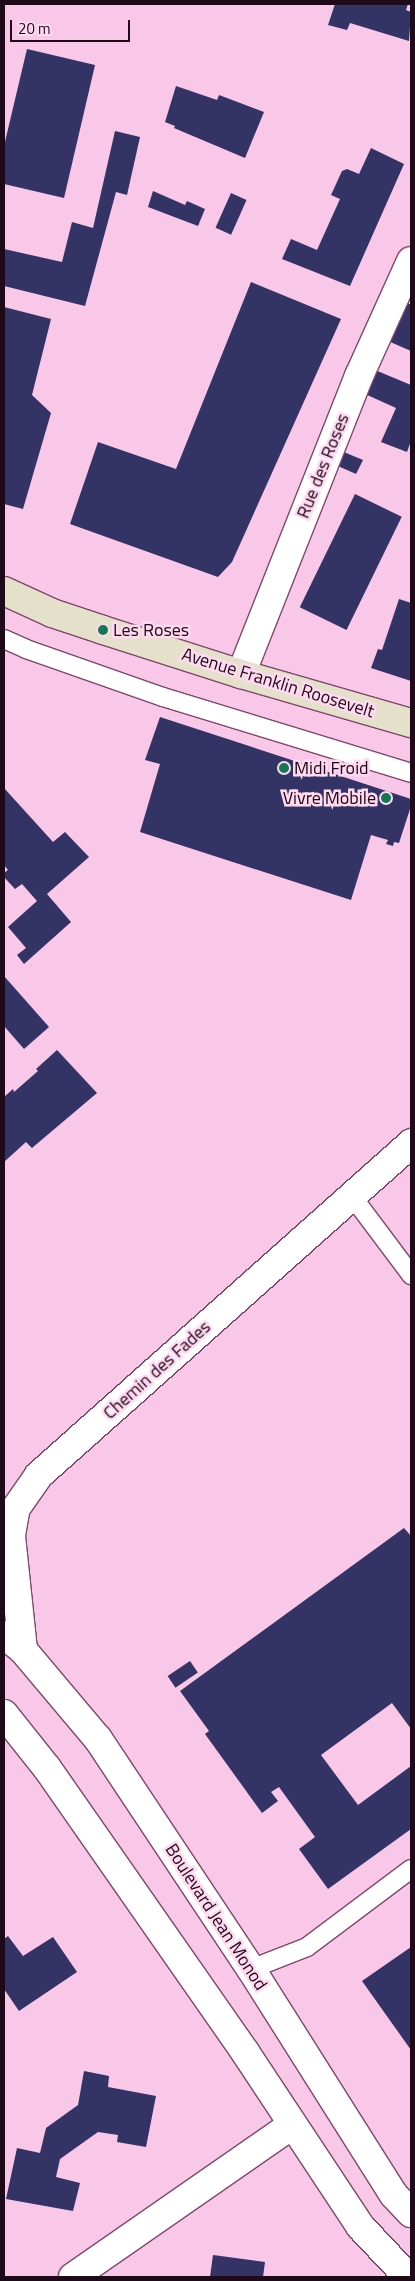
<!DOCTYPE html>
<style>
body{margin:0}
#map{position:relative;width:415px;height:2281px;overflow:hidden;background:#f9c7e7;font-family:"Titillium Web",sans-serif}
div>[style]{position:absolute}
.building>*{inset:0;background:#336;transform-origin:0 0}
.roads{filter:drop-shadow(1px 0 #7d486b) drop-shadow(-1px 0 #7d486b) drop-shadow(0 1px #7d486b) drop-shadow(0 -1px #7d486b)}
.service>*{height:18px;margin:-9px;padding:0 9px;transform-origin:9px;border-radius:9px;background:#fff}
.minor>*{height:28px;margin:-14px;padding:0 14px;transform-origin:14px;border-radius:14px;background:#fff}
.tertiary>*{height:28px;margin:-14px;padding:0 14px;transform-origin:14px;border-radius:14px;background:#fff}
.secondary>*{height:28px;margin:-14px;padding:0 14px;transform-origin:14px;border-radius:14px;background:#e4e0ca}
.dots>*{width:14px;height:14px;translate:-50% -50%;box-sizing:border-box;border:2px solid #ffd9f0;border-radius:50%}
span{translate:-50% -50%;white-space:nowrap;text-align:center;line-height:1.15;-webkit-text-stroke:5px #ffd9f0;paint-order:stroke}
.street-label{font-size:18px;color:#1f0a19}
.poi-label{font-size:18px;color:#1f0a19}
.left{translate:0 -50%;text-align:left}
.right{translate:-100% -50%;text-align:right}
.frame{position:absolute;inset:0;border:5px solid #1f0a19;pointer-events:none}
.scale{position:absolute;left:10px;top:20px;width:120px;height:22px;box-sizing:border-box;border:2px solid #1f0a19;border-top:0;padding-left:6px;font-size:15px;line-height:18px;white-space:nowrap;color:#1f0a19;-webkit-text-stroke:4px #ffd9f0;paint-order:stroke}
</style>
<div id="map">
<div class="building">
<i style="clip-path:polygon(335px 4px,408px 4px,406px 10px,411px 12px,409px 41px,350px 23px,347px 30px,328px 25px)"></i>
<i style="clip-path:polygon(27px 49px,95px 65px,64px 198px,4px 184px,4px 146px)"></i>
<i style="clip-path:polygon(176px 86px,217px 100px,219px 95px,264px 112px,245px 158px,174px 128px,175px 126px,165px 122px)"></i>
<i style="clip-path:polygon(115px 131px,140px 137px,127px 195px,116px 192px,85px 306px,4px 286px,4px 249px,62px 262px,72px 222px,93px 228px)"></i>
<i style="clip-path:polygon(371px 148px,404px 164px,350px 286px,282px 259px,291px 239px,317px 250px,340px 199px,331px 195px,342px 171px,347px 169px,359px 174px)"></i>
<i style="clip-path:polygon(153px 191px,185px 205px,187px 201px,205px 209px,198px 226px,148px 207px)"></i>
<i style="left:231px;top:193px;width:17px;height:38px;rotate:24deg"></i>
<i style="clip-path:polygon(251px 282px,341px 319px,232px 562px,218px 577px,70px 524px,98px 442px,176px 469px)"></i>
<i style="clip-path:polygon(406px 302px,411px 305px,411px 351px,388px 341px)"></i>
<i style="clip-path:polygon(4px 307px,51px 319px,32px 395px,51px 413px,23px 509px,4px 504px)"></i>
<i style="clip-path:polygon(375px 370px,411px 385px,411px 441px,407px 452px,381px 442px,396px 408px,365px 394px)"></i>
<i style="clip-path:polygon(339px 450px,363px 460px,356px 474px,338px 466px)"></i>
<i style="left:355px;top:494px;width:52px;height:126px;rotate:26deg"></i>
<i style="clip-path:polygon(399px 599px,411px 603px,411px 681px,371px 668px,378px 649px,382px 650px)"></i>
<i style="clip-path:polygon(160px 717px,411px 799px,411px 806px,399px 843px,394px 842px,393px 846px,386px 844px,388px 840px,371px 835px,351px 900px,140px 832px,160px 764px,145px 760px)"></i>
<i style="clip-path:polygon(4px 788px,53px 842px,65px 832px,89px 857px,47px 894px,71px 922px,24px 964px,17px 955px,26px 948px,8px 927px,37px 901px,22px 884px,15px 889px,4px 877px,4px 873px,8px 870px,4px 865px)"></i>
<i style="clip-path:polygon(4px 976px,49px 1027px,24px 1049px,4px 1026px)"></i>
<i style="clip-path:polygon(57px 1050px,97px 1093px,32px 1148px,26px 1142px,4px 1162px,4px 1097px,13px 1089px,14px 1092px,38px 1071px,36px 1069px)"></i>
<i style="clip-path:polygon(404px 1528px,411px 1536px,411px 1729px,392px 1703px,321px 1755px,358px 1805px,411px 1766px,411px 1829px,328px 1889px,299px 1849px,315px 1837px,279px 1787px,271px 1792px,278px 1801px,262px 1813px,205px 1734px,209px 1731px,180px 1691px)"></i>
<i style="left:190px;top:1661px;width:14px;height:27px;rotate:56deg"></i>
<i style="clip-path:polygon(8px 1936px,23px 1956px,53px 1937px,77px 1972px,19px 2011px,4px 1989px,4px 1939px)"></i>
<i style="clip-path:polygon(411px 1947px,411px 2050px,362px 1981px)"></i>
<i style="clip-path:polygon(84px 2071px,109px 2076px,108px 2087px,156px 2096px,146px 2147px,117px 2142px,118px 2135px,98px 2132px,60px 2159px,56px 2177px,80px 2183px,73px 2211px,6px 2199px,17px 2148px,40px 2153px,46px 2128px,78px 2105px)"></i>
<i style="clip-path:polygon(213px 2255px,265px 2262px,263px 2277px,210px 2277px)"></i>
</div>
<div class="roads">
<div class="service">
<i style="left:4px;top:639px;width:24px;rotate:24deg"></i>
<i style="left:26px;top:649px;width:145px;rotate:19.3deg"></i>
<i style="left:163px;top:697px;width:259px;rotate:17deg"></i>
<i style="left:352px;top:1196px;width:99px;rotate:53.2deg"></i>
<i style="left:251px;top:1969px;width:60px;rotate:-21.4deg"></i>
<i style="left:307px;top:1947px;width:130px;rotate:-36.9deg"></i>
</div>
<div class="minor">
<i style="left:241px;top:674px;width:321px;rotate:-68.4deg"></i>
<i style="left:359px;top:376px;width:126px;rotate:-65.7deg"></i>
<i style="left:23px;top:1650px;width:116px;rotate:-96deg"></i>
<i style="left:11px;top:1535px;width:27px;rotate:-80deg"></i>
<i style="left:16px;top:1508px;width:40px;rotate:-55.1deg"></i>
<i style="left:39px;top:1475px;width:499px;rotate:-41.7deg"></i>
<i style="left:73px;top:2277px;width:267px;rotate:-34.8deg"></i>
</div>
<div class="tertiary">
<i style="left:4px;top:1635px;width:24px;rotate:38deg"></i>
<i style="left:23px;top:1650px;width:116px;rotate:49.9deg"></i>
<i style="left:98px;top:1739px;width:276px;rotate:56.4deg"></i>
<i style="left:251px;top:1969px;width:267px;rotate:57.7deg"></i>
<i style="left:394px;top:2195px;width:25px;rotate:47deg"></i>
<i style="left:4px;top:1714px;width:69px;rotate:51.5deg"></i>
<i style="left:47px;top:1768px;width:346px;rotate:55.1deg"></i>
<i style="left:245px;top:2052px;width:209px;rotate:56.5deg"></i>
<i style="left:360px;top:2226px;width:70px;rotate:46.7deg"></i>
</div>
<div class="secondary">
<i style="left:4px;top:591px;width:53px;rotate:24.6deg"></i>
<i style="left:52px;top:613px;width:54px;rotate:18.4deg"></i>
<i style="left:103px;top:630px;width:145px;rotate:17.7deg"></i>
<i style="left:241px;top:674px;width:177px;rotate:16.1deg"></i>
</div>
</div>
<div class="dots">
<i style="left:103px;top:630px;background:#127850"></i>
<i style="left:284px;top:768px;background:#127850"></i>
<i style="left:386px;top:798px;background:#127850"></i>
</div>
<div class="street-label">
<span style="left:323px;top:466px;rotate:-68deg">Rue des Roses</span>
<span style="left:278px;top:683px;rotate:17deg">Avenue Franklin Roosevelt</span>
<span style="left:157px;top:1370px;rotate:-42deg">Chemin des Fades</span>
<span style="left:216px;top:1917px;rotate:57deg">Boulevard Jean Monod</span>
</div>
<div class="poi-label">
<span class="left" style="left:113px;top:630px">Les Roses</span>
<span class="left" style="left:294px;top:768px">Midi Froid</span>
<span class="right" style="left:376px;top:798px">Vivre Mobile</span>
</div>
<div class="frame"></div>
<div class="scale">20 m</div>
</div>
